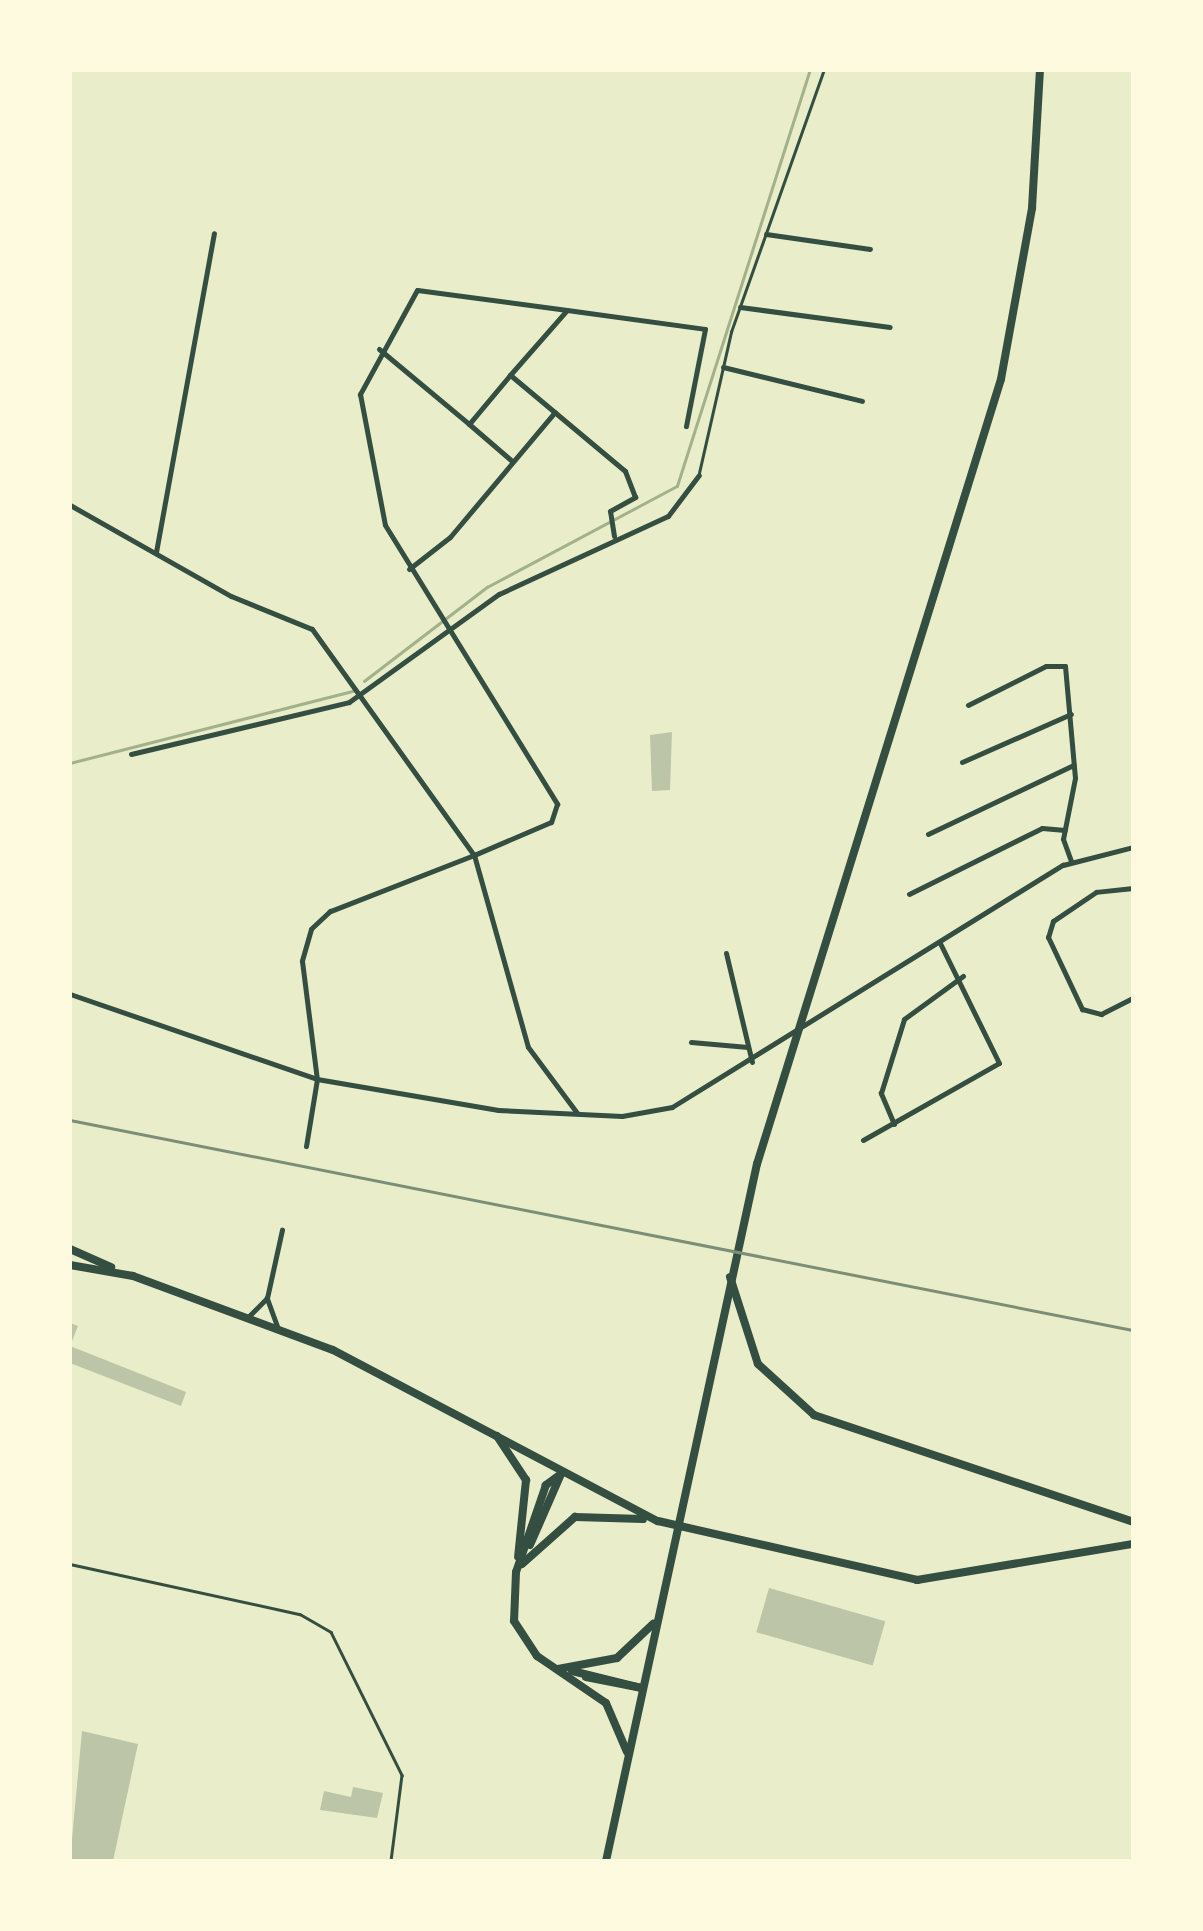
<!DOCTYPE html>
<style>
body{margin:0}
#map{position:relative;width:1203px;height:1931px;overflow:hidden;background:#e9edc9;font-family:Inter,sans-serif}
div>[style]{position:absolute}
.stream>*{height:2.5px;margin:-1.25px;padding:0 1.25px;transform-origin:1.25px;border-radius:1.25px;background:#a3b18a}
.building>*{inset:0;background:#bcc5a7;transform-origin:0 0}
.service>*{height:2.5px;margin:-1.25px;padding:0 1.25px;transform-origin:1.25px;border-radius:1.25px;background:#344e41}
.minor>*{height:5px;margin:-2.5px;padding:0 2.5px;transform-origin:2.5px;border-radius:2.5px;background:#344e41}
.tertiary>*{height:5px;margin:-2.5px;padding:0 2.5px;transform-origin:2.5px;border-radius:2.5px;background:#344e41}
.primary>*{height:8px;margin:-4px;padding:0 4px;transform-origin:4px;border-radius:4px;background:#344e41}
.rail>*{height:2.5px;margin:-1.25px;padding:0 1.25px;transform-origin:1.25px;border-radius:1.25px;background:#7c8e77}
span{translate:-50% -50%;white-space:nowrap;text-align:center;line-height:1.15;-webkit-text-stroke:10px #fefae0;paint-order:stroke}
.frame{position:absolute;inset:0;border:72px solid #fefae0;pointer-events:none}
</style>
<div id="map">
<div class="stream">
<i style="left:364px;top:681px;width:155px;rotate:-37.4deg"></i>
<i style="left:487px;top:587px;width:215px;rotate:-28deg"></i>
<i style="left:677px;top:486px;width:437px;rotate:-72.3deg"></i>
<i style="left:70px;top:763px;width:292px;rotate:-14.3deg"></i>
</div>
<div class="building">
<i style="clip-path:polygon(672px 732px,670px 790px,652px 791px,650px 735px)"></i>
<i style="clip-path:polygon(70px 1323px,78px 1326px,70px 1346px,186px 1392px,181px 1406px,70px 1363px)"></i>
<i style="left:769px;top:1588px;width:121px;height:46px;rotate:16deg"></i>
<i style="clip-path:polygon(82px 1731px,138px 1744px,113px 1861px,70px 1861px)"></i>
<i style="clip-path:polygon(353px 1787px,383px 1793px,377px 1818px,320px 1810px,324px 1791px,351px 1797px)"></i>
</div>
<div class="service">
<i style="left:699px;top:473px;width:145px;rotate:-77.2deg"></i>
<i style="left:731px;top:332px;width:278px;rotate:-70.5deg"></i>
<i style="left:70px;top:1564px;width:235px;rotate:12.3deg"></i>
<i style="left:300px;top:1614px;width:36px;rotate:30deg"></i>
<i style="left:331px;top:1632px;width:160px;rotate:63.6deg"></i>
<i style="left:402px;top:1775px;width:87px;rotate:97.3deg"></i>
</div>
<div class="minor">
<i style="left:766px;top:234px;width:105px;rotate:8.2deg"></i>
<i style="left:740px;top:307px;width:151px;rotate:7.6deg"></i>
<i style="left:567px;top:310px;width:151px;rotate:-172.4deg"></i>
<i style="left:417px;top:290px;width:119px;rotate:118.7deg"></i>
<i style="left:360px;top:394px;width:133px;rotate:79.2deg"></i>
<i style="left:385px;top:525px;width:328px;rotate:58.3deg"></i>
<i style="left:557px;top:804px;width:19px;rotate:108deg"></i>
<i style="left:551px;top:822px;width:84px;rotate:156.8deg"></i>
<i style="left:474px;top:855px;width:199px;rotate:74.3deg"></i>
<i style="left:528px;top:1047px;width:82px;rotate:53.4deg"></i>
<i style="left:379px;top:349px;width:117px;rotate:39.8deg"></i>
<i style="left:723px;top:367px;width:143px;rotate:13.7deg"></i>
<i style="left:510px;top:375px;width:64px;rotate:129.9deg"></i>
<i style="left:469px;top:424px;width:57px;rotate:40.7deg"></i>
<i style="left:614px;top:536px;width:25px;rotate:-99deg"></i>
<i style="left:610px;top:511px;width:29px;rotate:-29deg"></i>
<i style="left:635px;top:497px;width:28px;rotate:-111deg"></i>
<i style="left:625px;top:471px;width:150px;rotate:-140.1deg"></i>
<i style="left:510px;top:375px;width:86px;rotate:-48.8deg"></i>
<i style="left:567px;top:310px;width:139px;rotate:7.8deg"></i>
<i style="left:705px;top:329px;width:99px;rotate:101.1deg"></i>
<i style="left:156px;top:552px;width:324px;rotate:-79.7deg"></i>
<i style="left:1133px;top:555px;width:68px;rotate:90deg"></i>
<i style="left:409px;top:569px;width:52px;rotate:-38deg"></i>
<i style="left:450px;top:537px;width:163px;rotate:-50deg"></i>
<i style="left:968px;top:705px;width:87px;rotate:-26.6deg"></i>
<i style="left:1046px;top:666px;width:19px"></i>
<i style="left:1065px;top:666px;width:112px;rotate:84.9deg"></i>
<i style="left:1075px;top:778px;width:62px;rotate:101.1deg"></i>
<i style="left:1063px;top:839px;width:23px;rotate:70deg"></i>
<i style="left:131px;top:754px;width:224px;rotate:-13.4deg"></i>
<i style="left:349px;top:702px;width:185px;rotate:-35.8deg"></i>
<i style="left:499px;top:594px;width:186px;rotate:-24.8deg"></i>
<i style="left:668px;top:516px;width:51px;rotate:-52.9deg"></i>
<i style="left:962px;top:762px;width:119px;rotate:-23.8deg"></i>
<i style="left:928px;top:834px;width:161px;rotate:-25.4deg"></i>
<i style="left:1133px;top:888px;width:37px;rotate:174deg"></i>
<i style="left:1096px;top:892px;width:52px;rotate:146deg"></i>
<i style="left:1053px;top:921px;width:17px;rotate:107deg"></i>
<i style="left:1048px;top:937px;width:80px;rotate:64.7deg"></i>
<i style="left:1082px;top:1009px;width:20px;rotate:15deg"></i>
<i style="left:1101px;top:1014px;width:36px;rotate:-27deg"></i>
<i style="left:909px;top:894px;width:148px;rotate:-26.4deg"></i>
<i style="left:1042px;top:828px;width:23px;rotate:5deg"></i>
<i style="left:726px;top:953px;width:112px;rotate:76.6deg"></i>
<i style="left:70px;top:994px;width:261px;rotate:19deg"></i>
<i style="left:317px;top:1079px;width:68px;rotate:99.3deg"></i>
<i style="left:691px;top:1042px;width:57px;rotate:5deg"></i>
<i style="left:894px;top:1124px;width:34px;rotate:-113deg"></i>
<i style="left:881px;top:1093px;width:77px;rotate:-72.7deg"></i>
<i style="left:904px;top:1019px;width:73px;rotate:-36.1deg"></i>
<i style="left:863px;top:1140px;width:156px;rotate:-29.5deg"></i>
<i style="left:999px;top:1063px;width:134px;rotate:-116.2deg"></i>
<i style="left:249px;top:1316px;width:25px;rotate:-45deg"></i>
<i style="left:277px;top:1326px;width:30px;rotate:-110deg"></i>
<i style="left:267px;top:1298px;width:70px;rotate:-77.6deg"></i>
</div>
<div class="tertiary">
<i style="left:70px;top:505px;width:185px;rotate:29.5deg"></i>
<i style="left:231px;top:596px;width:87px;rotate:22.2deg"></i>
<i style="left:312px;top:629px;width:278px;rotate:54.4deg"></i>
<i style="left:474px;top:855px;width:155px;rotate:158.7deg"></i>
<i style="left:330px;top:911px;width:26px;rotate:137deg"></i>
<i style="left:311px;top:929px;width:33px;rotate:106deg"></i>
<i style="left:302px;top:961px;width:119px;rotate:82.8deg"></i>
<i style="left:317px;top:1079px;width:184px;rotate:9.7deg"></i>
<i style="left:498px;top:1110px;width:124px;rotate:2.8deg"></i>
<i style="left:622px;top:1116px;width:51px;rotate:-10.2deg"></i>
<i style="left:672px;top:1107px;width:460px;rotate:-31.8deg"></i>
<i style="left:1063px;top:865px;width:72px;rotate:-14.4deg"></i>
</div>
<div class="primary">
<i style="left:70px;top:1249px;width:45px;rotate:23.7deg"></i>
<i style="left:70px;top:1265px;width:64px;rotate:9.9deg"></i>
<i style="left:133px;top:1276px;width:213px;rotate:20.3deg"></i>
<i style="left:333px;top:1350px;width:367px;rotate:27.8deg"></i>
<i style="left:658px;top:1521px;width:266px;rotate:12.8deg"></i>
<i style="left:917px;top:1580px;width:219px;rotate:-9.5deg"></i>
<i style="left:730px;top:1277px;width:91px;rotate:72.2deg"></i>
<i style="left:758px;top:1364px;width:76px;rotate:42.3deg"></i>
<i style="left:814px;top:1415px;width:336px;rotate:18.5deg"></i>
<i style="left:497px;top:1436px;width:53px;rotate:56.6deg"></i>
<i style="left:526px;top:1480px;width:77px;rotate:95.9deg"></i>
<i style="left:561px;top:1474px;width:19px;rotate:144deg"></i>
<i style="left:546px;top:1485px;width:92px;rotate:109deg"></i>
<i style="left:516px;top:1572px;width:49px;rotate:92.3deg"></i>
<i style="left:514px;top:1621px;width:42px;rotate:56.7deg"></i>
<i style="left:537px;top:1656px;width:83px;rotate:34.3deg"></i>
<i style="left:606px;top:1703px;width:53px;rotate:66.8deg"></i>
<i style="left:530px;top:1545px;width:77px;rotate:-66.4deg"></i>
<i style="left:522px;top:1564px;width:71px;rotate:-41.6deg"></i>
<i style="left:575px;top:1517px;width:68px;rotate:1.7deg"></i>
<i style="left:558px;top:1669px;width:60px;rotate:-10.6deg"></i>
<i style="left:617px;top:1658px;width:50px;rotate:-43.4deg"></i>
<i style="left:572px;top:1671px;width:72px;rotate:13.7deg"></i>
<i style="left:586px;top:1677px;width:57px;rotate:11.1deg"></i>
<i style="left:606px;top:1861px;width:713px;rotate:-77.78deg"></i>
<i style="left:757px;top:1164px;width:822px;rotate:-72.73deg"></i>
<i style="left:1001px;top:379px;width:174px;rotate:-79.7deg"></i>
<i style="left:1032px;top:208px;width:138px;rotate:-86.7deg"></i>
</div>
<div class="rail">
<i style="left:70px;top:1120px;width:1084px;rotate:11.18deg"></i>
</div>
<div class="frame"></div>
</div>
